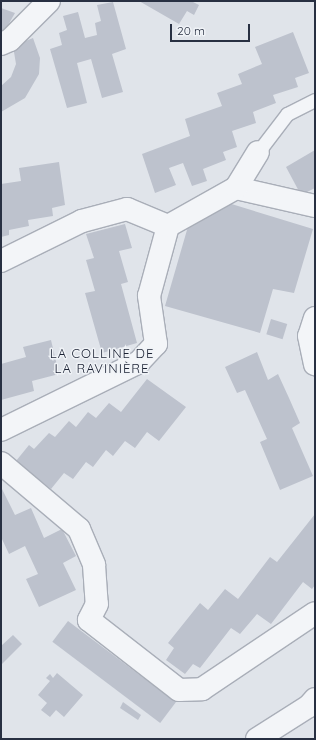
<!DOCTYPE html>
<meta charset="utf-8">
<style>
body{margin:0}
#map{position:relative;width:316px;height:740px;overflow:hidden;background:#e0e4ea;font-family:Quicksand,sans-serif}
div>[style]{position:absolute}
.building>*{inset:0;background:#bdc2cd;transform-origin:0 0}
.roads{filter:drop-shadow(1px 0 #a9aeb8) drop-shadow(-1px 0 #a9aeb8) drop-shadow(0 1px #a9aeb8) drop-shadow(0 -1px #a9aeb8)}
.service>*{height:13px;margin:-6.5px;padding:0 6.5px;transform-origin:6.5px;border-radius:6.5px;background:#f3f5f8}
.minor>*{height:22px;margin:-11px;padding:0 11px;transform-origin:11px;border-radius:11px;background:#f3f5f8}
.tertiary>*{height:22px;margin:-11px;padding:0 11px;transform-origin:11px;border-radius:11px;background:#f3f5f8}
span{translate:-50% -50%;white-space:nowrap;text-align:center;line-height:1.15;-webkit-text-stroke:3px #f0f3f7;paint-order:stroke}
.neighbourhood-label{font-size:13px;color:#1a2133;letter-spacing:1px}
.frame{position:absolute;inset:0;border:2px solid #283042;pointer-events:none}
.scale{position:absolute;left:170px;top:24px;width:80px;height:18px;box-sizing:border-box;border:2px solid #283042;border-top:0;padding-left:5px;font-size:12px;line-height:14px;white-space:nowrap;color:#283042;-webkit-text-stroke:3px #f0f3f7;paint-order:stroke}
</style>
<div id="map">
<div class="building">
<i style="clip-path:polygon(139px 1px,191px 1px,199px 5px,194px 15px,187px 11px,179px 24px)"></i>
<i style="clip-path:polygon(113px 2px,126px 49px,112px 54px,123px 92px,102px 98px,91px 59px,77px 63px,87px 103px,67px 108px,50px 49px,62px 45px,59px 33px,67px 30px,63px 16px,78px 12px,85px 38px,97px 35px,95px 23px,101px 21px,97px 5px)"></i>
<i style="clip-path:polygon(1px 8px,15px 13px,3px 34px,1px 33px)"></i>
<i style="clip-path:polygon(293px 32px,309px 73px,295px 78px,298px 87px,273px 95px,276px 103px,253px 112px,256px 123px,232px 131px,237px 147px,223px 152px,226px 160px,203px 169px,207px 181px,192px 186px,183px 163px,169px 168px,176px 185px,155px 193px,142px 154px,190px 136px,185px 119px,222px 106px,217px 93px,242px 84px,238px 74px,262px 64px,255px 47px)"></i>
<i style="clip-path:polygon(33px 38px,40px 58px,39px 74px,25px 98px,1px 112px,1px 86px,11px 77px,16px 64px,13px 46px)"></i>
<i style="clip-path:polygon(315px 150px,315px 188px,301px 195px,286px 167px)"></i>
<i style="clip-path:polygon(59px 162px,65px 205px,52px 208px,53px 216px,28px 220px,29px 226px,9px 230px,9px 235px,1px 237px,1px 184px,21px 181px,19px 168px)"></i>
<i style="clip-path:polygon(225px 202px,313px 229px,294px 293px,273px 289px,260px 333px,165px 306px,189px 223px)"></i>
<i style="clip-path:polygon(125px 224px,132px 248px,119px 251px,128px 282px,121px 284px,137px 343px,102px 353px,85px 293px,95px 291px,86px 260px,94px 258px,86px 234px)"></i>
<i style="left:271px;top:319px;width:17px;height:16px;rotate:17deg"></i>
<i style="clip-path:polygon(51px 340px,59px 374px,32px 381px,34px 391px,1px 400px,1px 364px,26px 357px,23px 347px)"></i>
<i style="clip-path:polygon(257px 352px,268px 380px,278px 374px,289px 398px,300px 423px,292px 428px,313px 476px,280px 490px,260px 442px,267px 439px,245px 390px,237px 393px,225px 367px)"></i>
<i style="clip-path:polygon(147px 379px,186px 407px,159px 441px,147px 432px,135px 448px,125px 441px,113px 456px,106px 450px,93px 467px,86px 462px,73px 479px,64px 473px,51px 489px,16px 461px,29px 445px,34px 449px,49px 433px,55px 437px,69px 421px,76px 427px,88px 412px,96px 418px,109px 403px,121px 412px)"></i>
<i style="clip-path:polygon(1px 487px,15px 515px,31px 508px,44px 538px,62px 529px,76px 556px,63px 563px,76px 590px,39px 607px,26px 579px,38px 574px,25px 546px,9px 554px,1px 537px)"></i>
<i style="clip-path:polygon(315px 514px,315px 585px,312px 589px,303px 582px,271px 624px,257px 614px,240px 634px,231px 628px,200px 668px,193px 664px,185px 674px,166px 660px,174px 648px,168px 643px,200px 603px,208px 610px,225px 589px,238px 599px,270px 557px,277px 562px)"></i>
<i style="left:68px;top:621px;width:135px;height:26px;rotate:37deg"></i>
<i style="clip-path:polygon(13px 635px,22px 644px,1px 665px,1px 646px)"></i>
<i style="clip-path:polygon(57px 673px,83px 695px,64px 717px,56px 710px,50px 717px,41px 710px,47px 703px,38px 695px,50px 681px,46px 678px,50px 674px,53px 678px)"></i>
<i style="clip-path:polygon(123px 702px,141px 715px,138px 720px,120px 708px)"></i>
</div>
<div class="roads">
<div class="service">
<i style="left:258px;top:152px;width:48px;rotate:-52.7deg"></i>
<i style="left:287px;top:114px;width:31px;rotate:-27deg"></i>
</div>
<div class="minor">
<i style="left:1px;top:44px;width:10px;rotate:-24deg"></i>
<i style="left:10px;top:40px;width:55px;rotate:-45deg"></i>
<i style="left:236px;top:188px;width:81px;rotate:12.8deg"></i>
<i style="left:1px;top:261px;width:90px;rotate:-26.3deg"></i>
<i style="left:82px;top:221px;width:47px;rotate:-14.9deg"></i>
<i style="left:127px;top:209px;width:44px;rotate:22.5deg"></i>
<i style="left:315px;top:318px;width:19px;rotate:108deg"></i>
<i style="left:309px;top:336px;width:29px;rotate:78deg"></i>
<i style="left:1px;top:430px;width:154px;rotate:-26.2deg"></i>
<i style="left:139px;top:362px;width:25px;rotate:-47deg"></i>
<i style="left:156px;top:344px;width:49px;rotate:-98.3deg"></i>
<i style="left:149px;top:296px;width:73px;rotate:-74.8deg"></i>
<i style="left:168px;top:226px;width:78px;rotate:-29.2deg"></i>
<i style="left:236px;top:188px;width:42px;rotate:-58.6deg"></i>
<i style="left:1px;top:463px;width:102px;rotate:40.2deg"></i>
<i style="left:79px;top:529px;width:39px;rotate:67deg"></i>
<i style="left:94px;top:565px;width:39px;rotate:86deg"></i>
<i style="left:97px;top:604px;width:18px;rotate:117deg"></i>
<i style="left:89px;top:620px;width:114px;rotate:37.9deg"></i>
<i style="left:179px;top:690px;width:23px;rotate:-2deg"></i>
<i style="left:202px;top:689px;width:136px;rotate:-33.9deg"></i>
</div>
<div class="tertiary">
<i style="left:257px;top:739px;width:62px;rotate:-32.4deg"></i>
<i style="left:309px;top:706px;width:9px;rotate:-49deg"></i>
</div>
</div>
<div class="neighbourhood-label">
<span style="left:102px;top:361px">LA COLLINE DE<br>LA RAVINIÈRE</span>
</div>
<div class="frame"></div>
<div class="scale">20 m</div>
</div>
